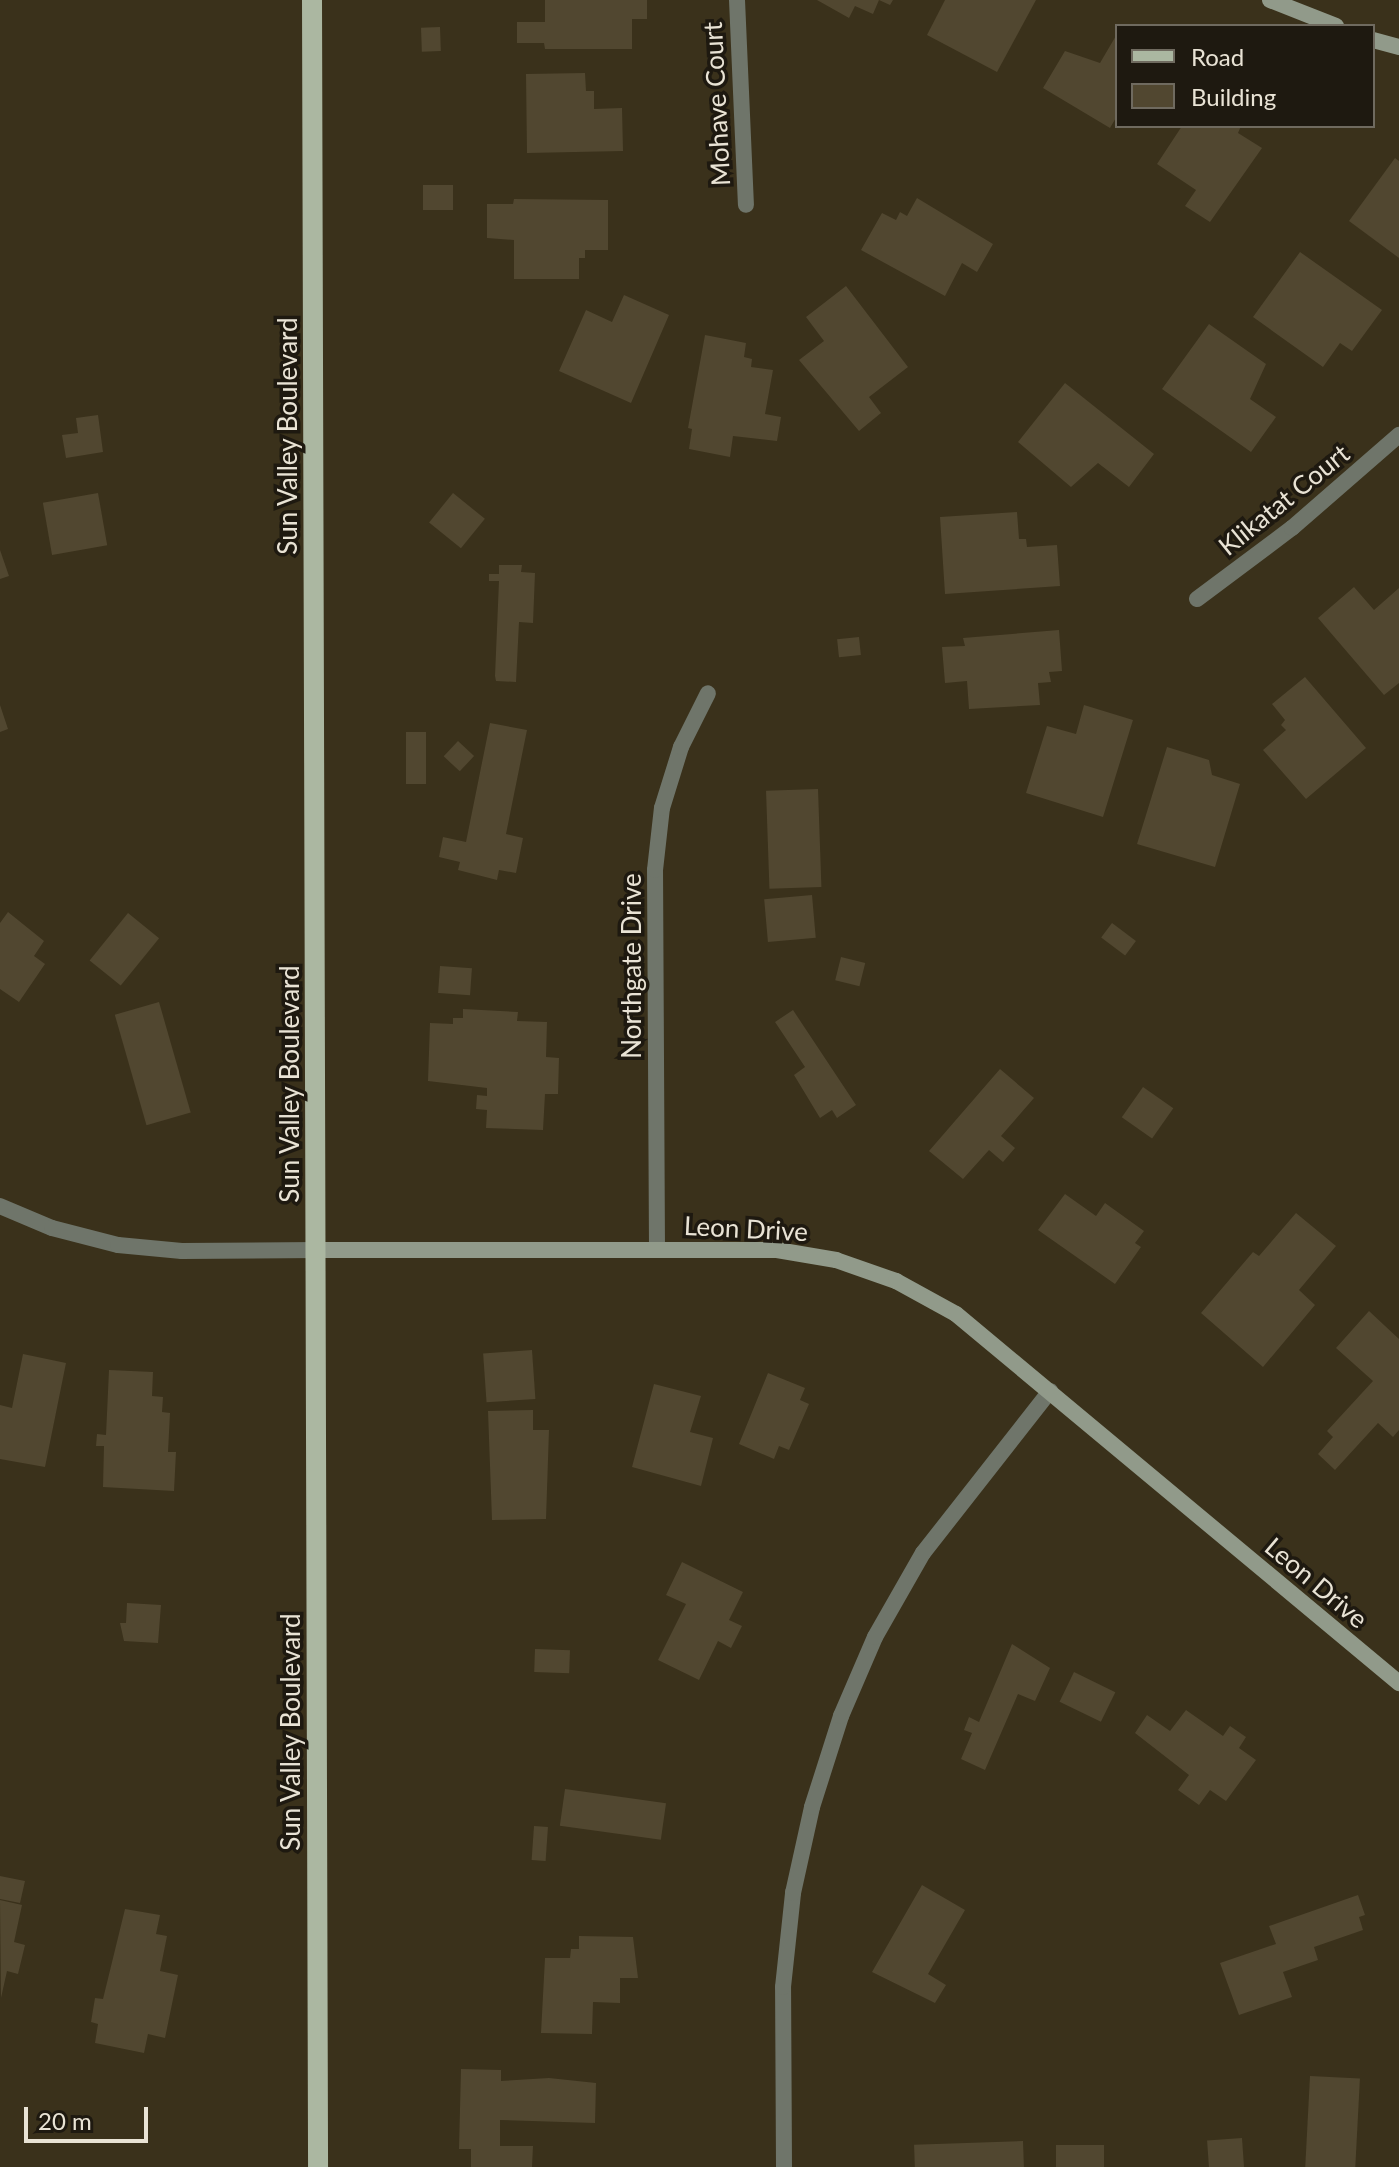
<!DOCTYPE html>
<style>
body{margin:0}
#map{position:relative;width:1399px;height:2167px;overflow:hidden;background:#3a311b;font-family:Lato,sans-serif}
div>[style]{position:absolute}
.building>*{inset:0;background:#514730;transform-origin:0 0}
.street>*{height:16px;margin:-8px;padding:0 8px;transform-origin:8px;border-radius:8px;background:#6f756a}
.secondary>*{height:16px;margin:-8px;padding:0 8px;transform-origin:8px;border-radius:8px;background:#919a8a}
.primary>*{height:20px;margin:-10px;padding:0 10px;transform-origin:10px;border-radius:10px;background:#abb7a1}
span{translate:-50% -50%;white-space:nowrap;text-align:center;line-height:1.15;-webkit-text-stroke:7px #1e1910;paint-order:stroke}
.street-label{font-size:26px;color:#e9e3d5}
.legend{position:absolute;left:1115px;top:24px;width:260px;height:104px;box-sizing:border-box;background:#1e1910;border:2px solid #6f6a5f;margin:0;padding:10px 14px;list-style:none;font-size:24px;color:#e9e3d5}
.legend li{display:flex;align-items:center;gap:16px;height:40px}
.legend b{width:40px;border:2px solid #6f6a5f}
.scale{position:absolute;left:24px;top:2107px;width:124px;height:36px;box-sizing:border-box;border:4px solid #e9e3d5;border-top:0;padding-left:10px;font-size:24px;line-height:28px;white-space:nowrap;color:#e9e3d5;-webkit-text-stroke:6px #1e1910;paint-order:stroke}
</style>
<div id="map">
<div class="building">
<i style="clip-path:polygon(545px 0,647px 0,647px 19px,632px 19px,632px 49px,545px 49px,544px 43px,517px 43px,517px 22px,545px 22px)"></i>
<i style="clip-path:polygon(817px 0,893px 0,890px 5px,879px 0,873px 14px,855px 6px,849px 18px)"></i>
<i style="clip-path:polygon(945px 0,1036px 0,997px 72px,927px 35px)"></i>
<i style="left:440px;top:27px;width:24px;height:19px;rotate:88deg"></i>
<i style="clip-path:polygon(1117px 34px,1117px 116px,1110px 128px,1043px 88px,1065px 51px,1100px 63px)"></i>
<i style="clip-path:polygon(585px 73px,586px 91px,594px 91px,594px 109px,622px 108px,623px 151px,527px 153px,526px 74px)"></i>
<i style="clip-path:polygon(1182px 126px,1241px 126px,1238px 133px,1262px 148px,1210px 222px,1185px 206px,1196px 190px,1157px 164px)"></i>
<i style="clip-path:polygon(1395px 158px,1399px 161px,1399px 258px,1349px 221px)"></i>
<i style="left:453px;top:185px;width:25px;height:30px;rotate:90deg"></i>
<i style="clip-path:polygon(917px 198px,993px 244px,977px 272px,962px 263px,945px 296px,861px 250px,882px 213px,896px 220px,900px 212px,907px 216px)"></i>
<i style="clip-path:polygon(514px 199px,608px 200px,608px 250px,585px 250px,585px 258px,579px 258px,579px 279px,514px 279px,514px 240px,487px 238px,487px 204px,513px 204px)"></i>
<i style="clip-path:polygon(1300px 252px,1382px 310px,1352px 351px,1340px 343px,1323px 367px,1253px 317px)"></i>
<i style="clip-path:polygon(846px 286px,908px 367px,869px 397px,881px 413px,859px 431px,799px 360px,824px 341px,806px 317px)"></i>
<i style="clip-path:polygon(624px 295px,669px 315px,631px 403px,559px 371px,586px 310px,612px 322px)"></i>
<i style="clip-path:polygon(1209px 324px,1266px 364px,1250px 399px,1276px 417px,1251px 452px,1162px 389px)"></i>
<i style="clip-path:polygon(705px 335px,746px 343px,744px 357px,752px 359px,751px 367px,773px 370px,765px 414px,781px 417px,777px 441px,733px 436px,730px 457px,689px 449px,692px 429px,688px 428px)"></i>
<i style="clip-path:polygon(1065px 383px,1154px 454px,1129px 487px,1098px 463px,1071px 487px,1018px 442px)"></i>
<i style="clip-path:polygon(98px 415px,103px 452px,66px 458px,62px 435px,78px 433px,76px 418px)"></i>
<i style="left:98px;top:493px;width:53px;height:56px;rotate:80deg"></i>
<i style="left:453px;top:493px;width:41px;height:38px;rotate:39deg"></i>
<i style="clip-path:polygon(1017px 512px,1019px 539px,1026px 539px,1027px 547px,1057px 545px,1060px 586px,945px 594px,940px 517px)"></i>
<i style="clip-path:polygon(0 550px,9px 576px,0 579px)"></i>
<i style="clip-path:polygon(499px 565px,522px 565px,521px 572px,535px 573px,533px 623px,519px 622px,516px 682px,496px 681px,495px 676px,499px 581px,489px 581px,489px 574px,499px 574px)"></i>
<i style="clip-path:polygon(1354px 587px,1374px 610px,1399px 588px,1399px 683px,1384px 695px,1318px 618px)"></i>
<i style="clip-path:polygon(1059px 630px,1062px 671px,1049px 672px,1051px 682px,1038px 683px,1040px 705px,969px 709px,967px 681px,945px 683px,942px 647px,965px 646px,963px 638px)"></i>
<i style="left:859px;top:637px;width:18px;height:22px;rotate:84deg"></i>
<i style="clip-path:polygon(1305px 677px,1366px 748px,1306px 799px,1263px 750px,1286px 730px,1281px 725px,1285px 720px,1272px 704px)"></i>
<i style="clip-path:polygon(0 705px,8px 729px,0 732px)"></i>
<i style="clip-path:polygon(1084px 705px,1133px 720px,1103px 817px,1026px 793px,1047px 726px,1076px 734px)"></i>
<i style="clip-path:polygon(490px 723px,527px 730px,506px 834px,523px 838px,516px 873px,499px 870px,497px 880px,458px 870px,460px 862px,439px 857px,443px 837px,466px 842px)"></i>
<i style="left:406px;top:732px;width:20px;height:52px"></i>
<i style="left:458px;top:741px;width:22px;height:21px;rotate:43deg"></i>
<i style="clip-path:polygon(1167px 747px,1209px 760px,1212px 775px,1240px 784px,1215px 867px,1137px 844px)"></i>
<i style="left:818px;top:789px;width:98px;height:52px;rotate:88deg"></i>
<i style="left:812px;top:895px;width:43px;height:48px;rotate:85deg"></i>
<i style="clip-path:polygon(8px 912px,44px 941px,34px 956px,45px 964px,19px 1002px,0 989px,0 923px)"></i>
<i style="left:128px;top:913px;width:40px;height:61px;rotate:39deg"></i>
<i style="left:1112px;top:923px;width:30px;height:18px;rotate:37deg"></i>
<i style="left:841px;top:957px;width:25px;height:24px;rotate:14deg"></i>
<i style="left:440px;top:966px;width:32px;height:27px;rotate:4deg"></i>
<i style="left:159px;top:1002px;width:115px;height:46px;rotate:74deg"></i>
<i style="clip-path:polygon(463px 1009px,518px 1012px,517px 1021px,547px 1022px,546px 1057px,559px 1058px,558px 1094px,545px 1094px,543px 1130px,486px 1128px,487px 1110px,476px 1109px,477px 1095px,487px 1096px,487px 1088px,428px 1081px,430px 1023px,453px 1024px,453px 1018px,463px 1018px)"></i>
<i style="clip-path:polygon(793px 1010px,856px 1105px,837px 1118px,832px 1110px,820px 1118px,794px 1075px,805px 1067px,775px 1022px)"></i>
<i style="clip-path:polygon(1000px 1069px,1034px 1098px,1001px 1136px,1015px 1148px,1003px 1162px,989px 1150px,963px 1179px,929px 1151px)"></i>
<i style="left:1143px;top:1087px;width:37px;height:37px;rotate:35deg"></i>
<i style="clip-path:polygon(1065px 1194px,1096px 1216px,1105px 1203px,1144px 1231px,1135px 1243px,1141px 1247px,1115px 1284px,1038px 1230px)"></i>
<i style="clip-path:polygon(1296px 1213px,1336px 1246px,1299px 1290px,1315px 1305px,1263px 1367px,1201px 1313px,1253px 1252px,1259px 1256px)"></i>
<i style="clip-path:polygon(1369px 1311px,1399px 1339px,1399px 1430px,1393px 1437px,1378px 1423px,1335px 1470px,1318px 1454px,1333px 1437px,1327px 1431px,1373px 1381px,1336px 1348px)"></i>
<i style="left:532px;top:1350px;width:49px;height:49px;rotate:86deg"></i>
<i style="clip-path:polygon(23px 1354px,66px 1363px,45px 1467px,0 1459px,0 1405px,12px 1408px)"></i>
<i style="clip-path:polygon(109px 1370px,153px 1372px,152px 1396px,163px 1397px,162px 1412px,170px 1413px,168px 1452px,176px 1452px,174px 1491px,103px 1487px,104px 1446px,96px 1446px,97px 1434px,106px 1435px)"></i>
<i style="clip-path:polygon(768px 1373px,805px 1388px,800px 1400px,809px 1404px,789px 1450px,779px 1446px,774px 1459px,739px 1444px)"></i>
<i style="clip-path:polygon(654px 1384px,701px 1396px,690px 1432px,713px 1438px,701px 1486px,632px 1467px)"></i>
<i style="clip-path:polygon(533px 1410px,533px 1430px,549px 1430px,546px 1519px,492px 1520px,488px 1411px)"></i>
<i style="clip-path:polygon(682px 1562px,743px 1592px,729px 1620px,742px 1626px,731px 1648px,718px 1641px,699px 1680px,658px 1660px,686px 1604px,666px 1595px)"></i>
<i style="clip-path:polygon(127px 1603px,161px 1605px,158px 1643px,124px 1641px,120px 1623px,126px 1623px)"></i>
<i style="clip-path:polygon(1012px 1644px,1050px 1668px,1035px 1701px,1018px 1694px,985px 1770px,961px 1759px,972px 1733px,964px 1730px,969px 1717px,979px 1722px)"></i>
<i style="left:535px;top:1649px;width:35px;height:23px;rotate:2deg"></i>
<i style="left:1074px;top:1672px;width:46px;height:33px;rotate:26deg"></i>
<i style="clip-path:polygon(1186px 1710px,1223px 1736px,1230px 1726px,1246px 1737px,1239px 1748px,1256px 1760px,1226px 1801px,1210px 1790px,1199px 1805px,1178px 1790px,1189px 1775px,1135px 1733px,1147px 1715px,1170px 1731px)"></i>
<i style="left:565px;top:1789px;width:102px;height:37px;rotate:8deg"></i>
<i style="left:534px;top:1826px;width:14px;height:34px;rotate:4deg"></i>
<i style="clip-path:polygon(0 1876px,25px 1881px,20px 1903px,0 1899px)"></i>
<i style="clip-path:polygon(922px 1885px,965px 1910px,928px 1974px,946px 1985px,935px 2003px,872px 1972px)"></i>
<i style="clip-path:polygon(1358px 1895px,1365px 1915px,1359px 1917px,1363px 1930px,1314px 1947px,1318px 1960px,1283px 1972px,1292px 1997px,1239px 2015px,1220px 1963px,1276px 1944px,1269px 1926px)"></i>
<i style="clip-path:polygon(0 1900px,22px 1905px,14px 1942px,25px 1945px,18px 1974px,7px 1971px,1px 1998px)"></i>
<i style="clip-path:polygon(125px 1909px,160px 1915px,156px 1934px,167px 1936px,160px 1971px,178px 1975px,165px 2038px,148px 2034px,144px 2053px,95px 2043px,98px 2024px,91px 2022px,95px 1998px,103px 1999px)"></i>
<i style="clip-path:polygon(579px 1936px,633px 1937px,638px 1978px,620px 1978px,620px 2003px,593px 2002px,592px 2034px,541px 2033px,545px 1958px,570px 1958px,571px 1949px,579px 1949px)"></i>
<i style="clip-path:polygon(461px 2069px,501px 2070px,501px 2081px,549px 2078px,596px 2083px,595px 2123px,500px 2120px,500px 2146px,533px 2146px,532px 2167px,471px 2167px,471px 2149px,459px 2149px)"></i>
<i style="left:1310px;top:2076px;width:50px;height:91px;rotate:3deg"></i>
<i style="left:1242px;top:2138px;width:29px;height:35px;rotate:86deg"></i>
<i style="left:1023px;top:2141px;width:26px;height:109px;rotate:88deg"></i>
<i style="left:1056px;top:2145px;width:48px;height:22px"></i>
</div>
<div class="street">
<i style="left:737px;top:0;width:205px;rotate:87.5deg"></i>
<i style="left:1197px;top:599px;width:119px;rotate:-36.8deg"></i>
<i style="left:1292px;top:528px;width:142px;rotate:-41deg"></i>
<i style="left:0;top:1206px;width:56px;rotate:22.9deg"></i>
<i style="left:52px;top:1228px;width:68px;rotate:14.4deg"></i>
<i style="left:118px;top:1245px;width:64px;rotate:5.4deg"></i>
<i style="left:182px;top:1251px;width:135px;rotate:-0.4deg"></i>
<i style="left:657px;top:1249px;width:379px;rotate:-90.3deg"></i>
<i style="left:655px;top:870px;width:62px;rotate:-83.6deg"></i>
<i style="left:662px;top:808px;width:64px;rotate:-72.7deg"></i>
<i style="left:681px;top:747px;width:60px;rotate:-63.4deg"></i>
<i style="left:784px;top:2167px;width:180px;rotate:-90.3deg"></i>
<i style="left:783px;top:1987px;width:95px;rotate:-83.9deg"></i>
<i style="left:793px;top:1893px;width:88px;rotate:-77.5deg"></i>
<i style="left:812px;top:1807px;width:96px;rotate:-72.3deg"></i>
<i style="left:841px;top:1716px;width:86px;rotate:-66.7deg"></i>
<i style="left:875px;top:1637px;width:97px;rotate:-60.3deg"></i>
<i style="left:923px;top:1553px;width:206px;rotate:-51.9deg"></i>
</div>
<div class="secondary">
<i style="left:1270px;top:0;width:71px;rotate:21.5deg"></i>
<i style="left:1373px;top:40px;width:27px;rotate:15deg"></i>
<i style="left:317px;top:1250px;width:460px"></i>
<i style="left:777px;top:1250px;width:60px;rotate:9.6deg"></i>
<i style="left:836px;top:1260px;width:64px;rotate:19.3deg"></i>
<i style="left:896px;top:1281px;width:68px;rotate:28.8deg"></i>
<i style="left:956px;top:1314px;width:577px;rotate:39.79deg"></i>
</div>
<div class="primary">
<i style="left:312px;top:0;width:2167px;rotate:89.84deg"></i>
</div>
<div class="street-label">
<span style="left:717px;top:104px;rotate:-93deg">Mohave Court</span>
<span style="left:288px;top:436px;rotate:-90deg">Sun Valley Boulevard</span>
<span style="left:1284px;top:500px;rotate:-39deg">Klikatat Court</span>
<span style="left:632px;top:966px;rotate:-90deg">Northgate Drive</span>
<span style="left:290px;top:1084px;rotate:-90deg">Sun Valley Boulevard</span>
<span style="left:746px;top:1229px;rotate:3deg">Leon Drive</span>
<span style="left:1316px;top:1583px;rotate:40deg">Leon Drive</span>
<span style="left:291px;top:1732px;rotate:-90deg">Sun Valley Boulevard</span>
</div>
<ul class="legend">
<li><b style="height:10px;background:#abb7a1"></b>Road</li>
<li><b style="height:22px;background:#514730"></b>Building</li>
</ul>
<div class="scale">20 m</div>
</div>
